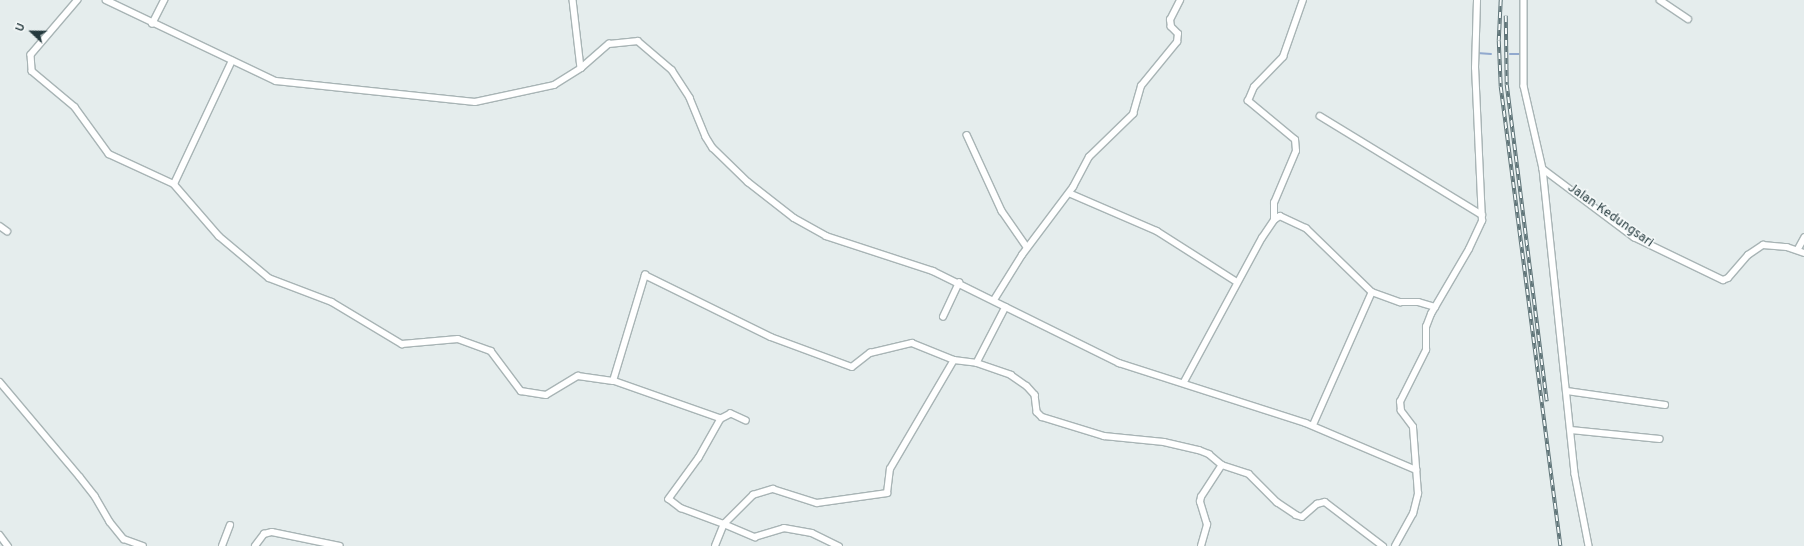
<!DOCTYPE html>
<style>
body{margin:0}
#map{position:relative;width:1804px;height:546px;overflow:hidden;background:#e5eded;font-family:Overpass,sans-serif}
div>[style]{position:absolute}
.stream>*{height:2px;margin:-1px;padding:0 1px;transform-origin:1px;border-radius:1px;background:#91a9ce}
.roads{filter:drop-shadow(1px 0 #a8b4b5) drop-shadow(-1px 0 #a8b4b5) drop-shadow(0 1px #a8b4b5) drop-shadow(0 -1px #a8b4b5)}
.minor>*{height:5.5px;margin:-2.75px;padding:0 2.75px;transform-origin:2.75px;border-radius:2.75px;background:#fff}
.rail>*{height:3.5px;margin-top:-1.75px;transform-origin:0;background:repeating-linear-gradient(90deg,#f6fafa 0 6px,#607579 0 12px);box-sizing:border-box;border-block:1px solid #607579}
span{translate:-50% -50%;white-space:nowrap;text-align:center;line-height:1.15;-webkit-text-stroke:3px #f6fafa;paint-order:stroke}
.street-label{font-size:13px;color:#253a3e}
.north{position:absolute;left:12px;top:12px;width:40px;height:40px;-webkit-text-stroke:3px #f6fafa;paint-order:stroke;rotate:292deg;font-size:11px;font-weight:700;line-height:16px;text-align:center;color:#253a3e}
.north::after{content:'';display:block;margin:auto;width:14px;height:18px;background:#253a3e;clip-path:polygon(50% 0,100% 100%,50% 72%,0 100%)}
</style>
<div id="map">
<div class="stream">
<i style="left:1477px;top:53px;width:14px;rotate:4deg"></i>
<i style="left:1510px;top:54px;width:12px"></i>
</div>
<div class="roads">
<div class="minor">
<i style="left:78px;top:0;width:72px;rotate:130.5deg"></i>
<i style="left:31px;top:55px;width:16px;rotate:86deg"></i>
<i style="left:32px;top:71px;width:56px;rotate:39.9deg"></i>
<i style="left:75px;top:107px;width:58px;rotate:54.1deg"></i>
<i style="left:109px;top:154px;width:72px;rotate:24.8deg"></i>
<i style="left:174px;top:184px;width:69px;rotate:49.1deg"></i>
<i style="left:219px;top:236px;width:65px;rotate:40deg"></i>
<i style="left:269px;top:278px;width:67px;rotate:20.9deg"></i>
<i style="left:332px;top:302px;width:82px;rotate:31deg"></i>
<i style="left:402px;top:344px;width:56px;rotate:-5.1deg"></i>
<i style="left:458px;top:339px;width:35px;rotate:20deg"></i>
<i style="left:491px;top:351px;width:50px;rotate:53.1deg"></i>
<i style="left:521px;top:391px;width:25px;rotate:9deg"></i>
<i style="left:546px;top:395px;width:37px;rotate:-31deg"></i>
<i style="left:578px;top:376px;width:35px;rotate:8deg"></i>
<i style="left:106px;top:0;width:188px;rotate:25.5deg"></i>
<i style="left:276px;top:81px;width:200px;rotate:6deg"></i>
<i style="left:475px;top:102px;width:81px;rotate:-12.1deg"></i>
<i style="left:554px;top:85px;width:32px;rotate:-32deg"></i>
<i style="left:581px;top:68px;width:37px;rotate:-41deg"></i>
<i style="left:609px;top:44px;width:29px;rotate:-6deg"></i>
<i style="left:638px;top:41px;width:45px;rotate:40.5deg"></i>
<i style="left:672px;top:70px;width:33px;rotate:57deg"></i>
<i style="left:690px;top:98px;width:42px;rotate:67.7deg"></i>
<i style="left:706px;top:137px;width:13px;rotate:58deg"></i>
<i style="left:713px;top:148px;width:49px;rotate:44.2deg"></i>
<i style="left:748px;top:182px;width:58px;rotate:38deg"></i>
<i style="left:794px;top:218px;width:37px;rotate:29deg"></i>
<i style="left:826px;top:236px;width:113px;rotate:18.1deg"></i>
<i style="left:933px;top:271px;width:208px;rotate:26.3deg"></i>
<i style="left:1119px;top:363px;width:196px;rotate:17.8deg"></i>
<i style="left:1306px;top:423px;width:120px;rotate:23.1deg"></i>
<i style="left:573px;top:0;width:68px;rotate:83.3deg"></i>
<i style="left:1524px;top:0;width:86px;rotate:90deg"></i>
<i style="left:1524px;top:86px;width:85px;rotate:77.1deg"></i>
<i style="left:1543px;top:169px;width:307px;rotate:84deg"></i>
<i style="left:1575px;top:474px;width:73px;rotate:79deg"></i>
<i style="left:1660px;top:0;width:34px;rotate:34deg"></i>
<i style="left:152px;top:24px;width:27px;rotate:-63deg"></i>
<i style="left:1320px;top:116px;width:190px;rotate:31.4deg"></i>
<i style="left:967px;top:135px;width:84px;rotate:65.3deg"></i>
<i style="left:1002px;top:211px;width:44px;rotate:55.2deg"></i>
<i style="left:1543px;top:169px;width:114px;rotate:36.8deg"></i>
<i style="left:1634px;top:237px;width:99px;rotate:25.8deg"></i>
<i style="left:1723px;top:280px;width:5px;rotate:-22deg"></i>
<i style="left:1728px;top:278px;width:30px;rotate:-49deg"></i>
<i style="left:1748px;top:255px;width:18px;rotate:-34deg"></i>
<i style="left:1763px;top:245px;width:24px;rotate:5deg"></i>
<i style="left:1787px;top:247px;width:18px;rotate:19deg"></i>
<i style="left:174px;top:184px;width:136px;rotate:-64.8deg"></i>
<i style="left:1069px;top:193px;width:96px;rotate:23.4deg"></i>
<i style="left:1157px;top:231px;width:95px;rotate:32.5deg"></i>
<i style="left:1274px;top:220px;width:17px;rotate:-90deg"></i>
<i style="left:1274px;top:203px;width:56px;rotate:-67.1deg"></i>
<i style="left:1296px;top:151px;width:11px;rotate:-95deg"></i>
<i style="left:1295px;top:140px;width:61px;rotate:-140.3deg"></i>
<i style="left:1248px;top:101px;width:15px;rotate:-67deg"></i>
<i style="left:1254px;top:87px;width:42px;rotate:-46deg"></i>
<i style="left:1283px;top:57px;width:60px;rotate:-70.7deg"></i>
<i style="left:0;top:226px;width:9px;rotate:36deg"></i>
<i style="left:1798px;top:249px;width:13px;rotate:-61deg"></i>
<i style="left:994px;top:300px;width:53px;rotate:-58.1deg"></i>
<i style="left:1022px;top:255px;width:85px;rotate:-53.1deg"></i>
<i style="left:1073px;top:187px;width:34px;rotate:-62deg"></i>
<i style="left:1089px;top:157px;width:62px;rotate:-44.3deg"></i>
<i style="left:1133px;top:114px;width:29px;rotate:-74deg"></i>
<i style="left:1141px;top:86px;width:57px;rotate:-50.7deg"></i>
<i style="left:1177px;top:42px;width:8px;rotate:-83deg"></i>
<i style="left:1178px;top:34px;width:10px;rotate:-135deg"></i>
<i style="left:1171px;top:27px;width:7px;rotate:-98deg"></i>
<i style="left:1170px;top:20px;width:22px;rotate:-63deg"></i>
<i style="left:1006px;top:307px;width:63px;rotate:117.4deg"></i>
<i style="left:977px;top:363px;width:36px;rotate:19deg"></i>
<i style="left:1011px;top:375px;width:19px;rotate:35deg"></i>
<i style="left:1027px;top:386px;width:12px;rotate:48deg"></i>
<i style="left:1035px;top:395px;width:17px;rotate:83deg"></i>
<i style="left:1037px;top:412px;width:7px;rotate:45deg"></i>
<i style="left:1042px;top:417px;width:65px;rotate:17deg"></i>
<i style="left:1104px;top:436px;width:60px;rotate:5.7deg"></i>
<i style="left:1164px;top:442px;width:36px;rotate:13deg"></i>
<i style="left:1199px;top:450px;width:11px;rotate:22deg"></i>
<i style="left:1209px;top:454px;width:17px;rotate:40deg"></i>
<i style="left:1222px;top:465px;width:28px;rotate:18deg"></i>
<i style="left:1249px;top:474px;width:40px;rotate:45deg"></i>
<i style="left:1277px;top:502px;width:23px;rotate:34deg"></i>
<i style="left:1296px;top:515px;width:6px;rotate:18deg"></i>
<i style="left:1302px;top:517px;width:20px;rotate:-41deg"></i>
<i style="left:1317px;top:504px;width:8px;rotate:-14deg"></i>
<i style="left:1325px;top:502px;width:73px;rotate:37.2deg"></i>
<i style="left:943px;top:317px;width:38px;rotate:-65deg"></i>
<i style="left:0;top:382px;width:124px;rotate:49.9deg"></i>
<i style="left:80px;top:477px;width:24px;rotate:52deg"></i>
<i style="left:95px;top:496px;width:30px;rotate:60deg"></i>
<i style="left:110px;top:522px;width:22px;rotate:51deg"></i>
<i style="left:124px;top:539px;width:20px;rotate:20deg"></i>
<i style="left:1184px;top:382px;width:164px;rotate:-61.6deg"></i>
<i style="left:1262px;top:238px;width:22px;rotate:-56deg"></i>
<i style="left:1274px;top:220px;width:7px;rotate:-34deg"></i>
<i style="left:1280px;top:216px;width:29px;rotate:25deg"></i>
<i style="left:1306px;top:228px;width:92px;rotate:44.1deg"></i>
<i style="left:1372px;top:292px;width:30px;rotate:20deg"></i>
<i style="left:1400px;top:302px;width:18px"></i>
<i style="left:1418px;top:302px;width:18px;rotate:16deg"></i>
<i style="left:1567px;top:391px;width:99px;rotate:8.1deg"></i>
<i style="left:721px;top:419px;width:114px;rotate:-160.6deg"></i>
<i style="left:613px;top:381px;width:111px;rotate:-73.2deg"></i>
<i style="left:645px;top:275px;width:140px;rotate:26.2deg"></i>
<i style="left:771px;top:337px;width:86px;rotate:20.3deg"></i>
<i style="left:852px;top:367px;width:23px;rotate:-38deg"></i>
<i style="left:870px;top:353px;width:43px;rotate:-13.4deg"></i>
<i style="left:912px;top:343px;width:45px;rotate:22deg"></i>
<i style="left:746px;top:421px;width:17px;rotate:-155deg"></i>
<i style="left:731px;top:414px;width:11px;rotate:153deg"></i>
<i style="left:721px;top:419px;width:45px;rotate:119.4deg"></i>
<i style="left:699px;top:458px;width:51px;rotate:126.2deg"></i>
<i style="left:669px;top:499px;width:15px;rotate:37deg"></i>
<i style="left:681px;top:508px;width:46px;rotate:20.4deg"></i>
<i style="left:724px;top:524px;width:41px;rotate:-45deg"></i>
<i style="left:753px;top:495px;width:21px;rotate:-17deg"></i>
<i style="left:773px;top:489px;width:46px;rotate:17.7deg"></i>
<i style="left:817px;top:503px;width:71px;rotate:-8.1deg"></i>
<i style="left:887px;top:493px;width:24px;rotate:-83deg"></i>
<i style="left:890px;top:469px;width:126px;rotate:-59.6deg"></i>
<i style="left:954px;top:360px;width:23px;rotate:7deg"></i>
<i style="left:1313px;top:425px;width:145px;rotate:-66.1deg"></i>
<i style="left:1571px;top:430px;width:89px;rotate:5.8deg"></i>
<i style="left:0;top:535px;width:14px;rotate:54deg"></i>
<i style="left:222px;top:546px;width:22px;rotate:-69deg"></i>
<i style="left:255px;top:546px;width:15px;rotate:-53deg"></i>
<i style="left:264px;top:534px;width:8px;rotate:-14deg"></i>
<i style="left:272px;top:532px;width:69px;rotate:11.6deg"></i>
<i style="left:715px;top:546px;width:24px;rotate:-68deg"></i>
<i style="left:724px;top:524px;width:34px;rotate:23deg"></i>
<i style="left:755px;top:537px;width:30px;rotate:-17deg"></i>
<i style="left:784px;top:528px;width:28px;rotate:10deg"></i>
<i style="left:812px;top:533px;width:30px;rotate:26deg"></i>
<i style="left:1201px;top:546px;width:22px;rotate:-74deg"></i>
<i style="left:1207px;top:525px;width:24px;rotate:-107deg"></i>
<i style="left:1200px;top:502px;width:5px;rotate:-79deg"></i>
<i style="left:1201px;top:497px;width:38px;rotate:-57deg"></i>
<i style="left:1395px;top:546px;width:37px;rotate:-61deg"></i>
<i style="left:1413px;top:514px;width:21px;rotate:-76deg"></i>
<i style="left:1418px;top:494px;width:67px;rotate:-94.3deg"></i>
<i style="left:1413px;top:427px;width:20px;rotate:-127deg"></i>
<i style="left:1401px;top:411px;width:9px;rotate:-96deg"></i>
<i style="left:1400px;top:402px;width:58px;rotate:-63.4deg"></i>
<i style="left:1426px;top:350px;width:23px;rotate:-90deg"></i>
<i style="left:1426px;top:327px;width:14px;rotate:-69deg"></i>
<i style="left:1431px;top:314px;width:75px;rotate:-59.7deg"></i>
<i style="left:1469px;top:249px;width:31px;rotate:-65deg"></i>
<i style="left:1482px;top:221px;width:153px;rotate:-92.6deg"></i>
<i style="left:1475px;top:68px;width:68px;rotate:-88.3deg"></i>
</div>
</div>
<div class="rail">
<i style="left:1501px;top:0;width:41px;rotate:92.8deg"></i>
<i style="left:1499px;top:41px;width:46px;rotate:87.5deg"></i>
<i style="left:1501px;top:87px;width:463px;rotate:82.6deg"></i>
<i style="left:1506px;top:16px;width:69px;rotate:89.2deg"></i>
<i style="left:1507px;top:85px;width:319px;rotate:82.8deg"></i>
</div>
<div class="street-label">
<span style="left:1610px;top:216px;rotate:35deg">Jalan Kedungsari</span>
</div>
<div class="north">U</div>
</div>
